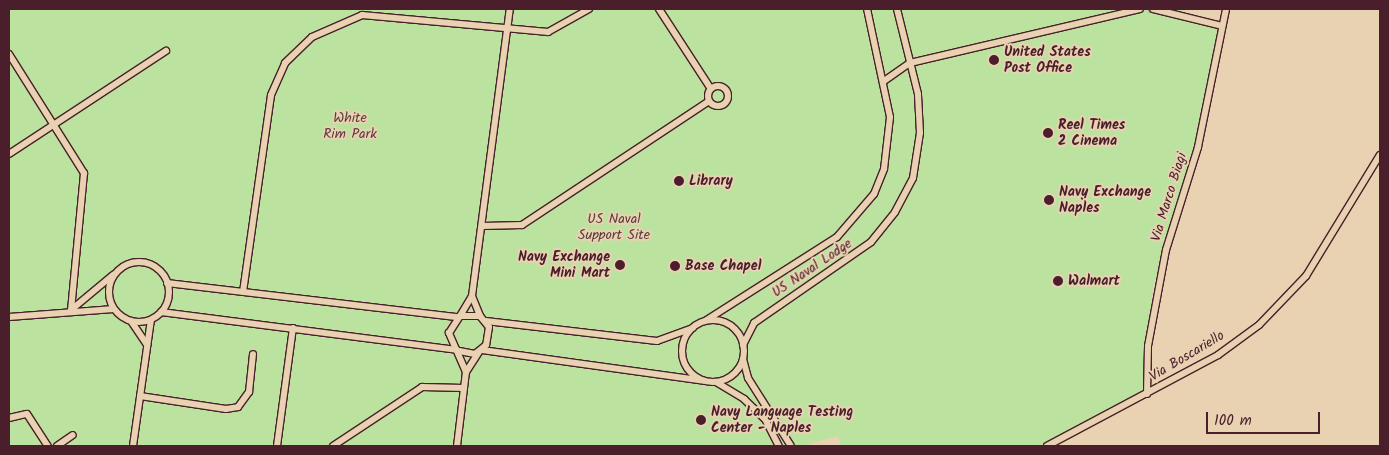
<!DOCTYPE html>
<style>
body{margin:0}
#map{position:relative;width:1389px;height:455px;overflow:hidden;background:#e8d2b1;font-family:Kalam,sans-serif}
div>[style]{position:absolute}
.green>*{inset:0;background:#bbe29e}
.roads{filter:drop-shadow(1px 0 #4a1f2b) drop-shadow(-1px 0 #4a1f2b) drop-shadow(0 1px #4a1f2b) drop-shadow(0 -1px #4a1f2b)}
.street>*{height:6px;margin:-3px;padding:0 3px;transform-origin:3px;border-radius:3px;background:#e8d2b1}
.street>.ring{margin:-3px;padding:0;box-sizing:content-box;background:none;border:6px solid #e8d2b1;border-radius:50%}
.dots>*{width:14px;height:14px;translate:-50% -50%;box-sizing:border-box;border:2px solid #e8d2b1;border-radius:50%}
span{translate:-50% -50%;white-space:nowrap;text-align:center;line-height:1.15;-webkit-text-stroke:4px #e8d2b1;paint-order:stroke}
.poi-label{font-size:14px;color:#4a1f2b;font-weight:700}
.left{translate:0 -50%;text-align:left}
.right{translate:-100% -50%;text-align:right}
.park-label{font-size:14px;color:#5b3c3c}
.street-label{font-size:14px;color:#4a1f2b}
.frame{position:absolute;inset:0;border:10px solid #4a1f2b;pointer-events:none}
.scale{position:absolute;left:1206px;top:412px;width:114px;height:22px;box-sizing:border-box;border:2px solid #4a1f2b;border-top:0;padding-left:6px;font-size:15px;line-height:18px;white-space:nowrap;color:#4a1f2b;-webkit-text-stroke:4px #e8d2b1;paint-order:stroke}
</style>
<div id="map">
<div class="green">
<i style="clip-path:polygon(9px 9px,1185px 9px,1183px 18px,1219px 24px,1194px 155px,1153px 287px,1143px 392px,1040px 446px,841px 446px,838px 436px,801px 446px,9px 446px)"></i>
</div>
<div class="roads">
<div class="street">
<i style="left:659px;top:9px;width:95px;rotate:57deg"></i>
<i style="left:1153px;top:9px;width:71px;rotate:13.8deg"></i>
<i style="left:9px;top:54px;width:141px;rotate:57.8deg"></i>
<i style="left:84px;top:173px;width:138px;rotate:95.4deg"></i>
<i style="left:884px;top:81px;width:32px;rotate:-35deg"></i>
<i style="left:910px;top:63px;width:236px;rotate:-13.2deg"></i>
<i class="ring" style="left:708px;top:86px;width:14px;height:14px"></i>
<i style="left:9px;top:154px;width:188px;rotate:-33.3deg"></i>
<i style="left:482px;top:226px;width:40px;rotate:-1.4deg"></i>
<i style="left:522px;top:225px;width:224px;rotate:-33.5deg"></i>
<i class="ring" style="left:109px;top:262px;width:54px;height:54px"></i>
<i style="left:167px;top:283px;width:293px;rotate:6.7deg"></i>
<i style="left:243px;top:292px;width:199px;rotate:-81.9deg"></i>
<i style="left:271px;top:95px;width:35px;rotate:-66deg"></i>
<i style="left:285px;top:63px;width:37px;rotate:-44deg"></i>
<i style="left:312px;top:37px;width:55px;rotate:-23.7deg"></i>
<i style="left:362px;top:15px;width:187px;rotate:5.2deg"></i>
<i style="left:548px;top:32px;width:47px;rotate:-29.3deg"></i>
<i style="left:472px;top:296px;width:22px;rotate:68deg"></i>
<i style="left:71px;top:310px;width:55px;rotate:-39.8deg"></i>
<i style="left:161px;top:312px;width:298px;rotate:7.3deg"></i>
<i style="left:460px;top:316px;width:23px;rotate:-59deg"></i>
<i style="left:472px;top:296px;width:290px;rotate:-82.5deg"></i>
<i style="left:9px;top:317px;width:105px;rotate:-4.4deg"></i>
<i class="ring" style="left:682px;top:320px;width:56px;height:56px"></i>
<i style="left:131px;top:321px;width:29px;rotate:56deg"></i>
<i style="left:486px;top:321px;width:172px;rotate:6.7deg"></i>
<i style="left:657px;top:341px;width:38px;rotate:-20deg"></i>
<i style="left:705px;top:321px;width:156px;rotate:-32.5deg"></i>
<i style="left:837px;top:237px;width:57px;rotate:-49.3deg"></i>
<i style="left:874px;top:194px;width:27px;rotate:-68deg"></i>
<i style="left:884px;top:169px;width:52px;rotate:-83.4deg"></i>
<i style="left:890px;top:117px;width:110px;rotate:-102deg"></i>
<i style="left:743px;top:345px;width:25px;rotate:-63deg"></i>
<i style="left:754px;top:323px;width:142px;rotate:-34.7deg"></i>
<i style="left:871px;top:242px;width:38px;rotate:-51deg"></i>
<i style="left:895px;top:212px;width:38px;rotate:-62deg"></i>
<i style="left:913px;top:178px;width:46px;rotate:-81.2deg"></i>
<i style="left:920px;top:133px;width:39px;rotate:-93deg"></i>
<i style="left:918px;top:94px;width:88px;rotate:-103.9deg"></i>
<i style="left:482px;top:350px;width:224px;rotate:7.9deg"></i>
<i style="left:743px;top:359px;width:20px;rotate:75deg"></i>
<i style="left:748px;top:378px;width:80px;rotate:57.7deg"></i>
<i style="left:466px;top:372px;width:24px;rotate:-57deg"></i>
<i style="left:716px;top:382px;width:33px;rotate:31deg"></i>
<i style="left:744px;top:399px;width:29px;rotate:44deg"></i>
<i style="left:765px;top:419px;width:30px;rotate:63deg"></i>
<i style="left:1147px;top:394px;width:48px;rotate:-88.8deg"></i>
<i style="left:1148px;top:346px;width:98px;rotate:-79.4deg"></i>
<i style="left:1166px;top:250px;width:108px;rotate:-72.7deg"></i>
<i style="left:1198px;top:147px;width:141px;rotate:-78.5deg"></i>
<i style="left:140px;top:396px;width:87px;rotate:8.6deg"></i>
<i style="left:226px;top:409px;width:12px;rotate:-9deg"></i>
<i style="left:238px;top:407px;width:19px;rotate:-54deg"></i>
<i style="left:249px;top:392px;width:38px;rotate:-84deg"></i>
<i style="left:9px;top:418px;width:18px;rotate:-13deg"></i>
<i style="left:27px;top:414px;width:38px;rotate:57deg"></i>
<i style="left:57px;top:446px;width:19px;rotate:-35deg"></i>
<i style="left:133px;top:446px;width:127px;rotate:-81.9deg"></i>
<i style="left:277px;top:446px;width:119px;rotate:-82.3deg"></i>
<i style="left:333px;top:446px;width:107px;rotate:-33.5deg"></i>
<i style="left:422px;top:387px;width:42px;rotate:1.4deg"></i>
<i style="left:457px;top:446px;width:75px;rotate:-83.1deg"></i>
<i style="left:466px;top:372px;width:43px;rotate:-113.6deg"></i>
<i style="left:449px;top:333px;width:20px;rotate:-57deg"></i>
<i style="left:460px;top:316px;width:20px"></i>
<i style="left:480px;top:316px;width:14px;rotate:51deg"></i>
<i style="left:489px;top:327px;width:18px;rotate:99deg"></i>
<i style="left:486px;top:345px;width:14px;rotate:141deg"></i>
<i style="left:475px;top:354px;width:16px;rotate:-169deg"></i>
<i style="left:1047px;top:446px;width:194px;rotate:-28deg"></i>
<i style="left:1218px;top:355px;width:51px;rotate:-36.2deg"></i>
<i style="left:1259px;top:325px;width:68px;rotate:-46.2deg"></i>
<i style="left:1306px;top:276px;width:142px;rotate:-58.6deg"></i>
</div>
</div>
<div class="dots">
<i style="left:994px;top:60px;background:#4a1f2b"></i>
<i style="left:1048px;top:133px;background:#4a1f2b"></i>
<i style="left:679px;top:181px;background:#4a1f2b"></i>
<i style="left:1049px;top:200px;background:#4a1f2b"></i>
<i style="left:620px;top:265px;background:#4a1f2b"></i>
<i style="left:675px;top:266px;background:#4a1f2b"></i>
<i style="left:1058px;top:281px;background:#4a1f2b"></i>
<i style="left:701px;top:420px;background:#4a1f2b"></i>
</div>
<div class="poi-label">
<span class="left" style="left:1004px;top:60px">United States<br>Post Office</span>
<span class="left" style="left:1058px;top:133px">Reel Times<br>2 Cinema</span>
<span class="left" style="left:689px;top:181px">Library</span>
<span class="left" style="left:1059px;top:200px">Navy Exchange<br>Naples</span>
<span class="right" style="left:610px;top:265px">Navy Exchange<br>Mini Mart</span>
<span class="left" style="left:685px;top:266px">Base Chapel</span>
<span class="left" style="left:1068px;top:281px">Walmart</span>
<span class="left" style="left:711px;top:420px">Navy Language Testing<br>Center - Naples</span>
</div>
<div class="park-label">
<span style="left:350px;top:126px">White<br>Rim Park</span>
<span style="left:614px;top:227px">US Naval<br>Support Site</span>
</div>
<div class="street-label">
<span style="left:1169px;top:197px;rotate:-73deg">Via Marco Biagi</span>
<span style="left:812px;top:268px;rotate:-34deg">US Naval Lodge</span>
<span style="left:1187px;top:356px;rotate:-31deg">Via Boscariello</span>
</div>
<div class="frame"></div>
<div class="scale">100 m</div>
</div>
